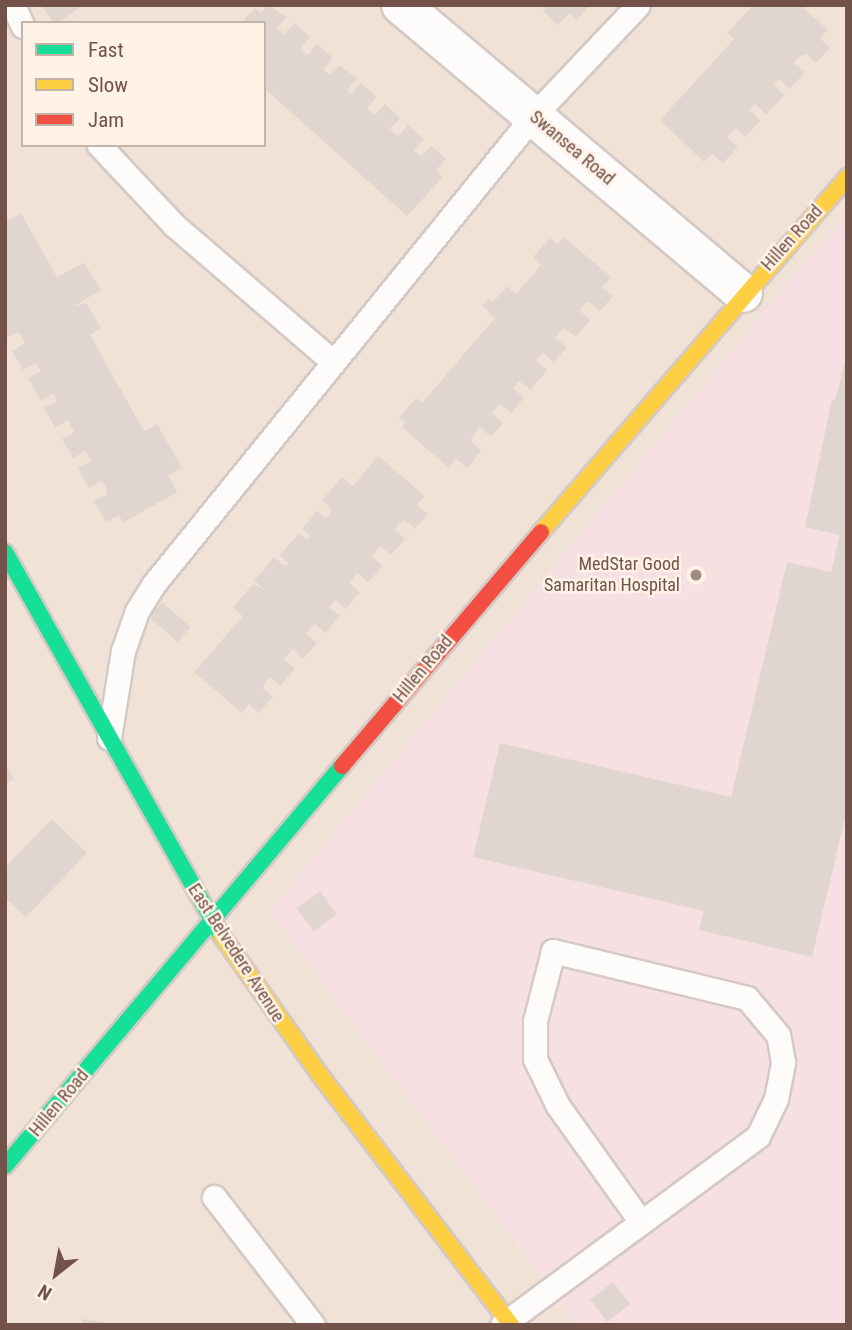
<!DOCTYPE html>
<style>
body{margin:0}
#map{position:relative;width:852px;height:1330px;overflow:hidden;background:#f5eee7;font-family:"Roboto Condensed",sans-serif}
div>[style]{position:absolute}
.residential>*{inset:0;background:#f1e2d7}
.medical>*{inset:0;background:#f7e0e2}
.building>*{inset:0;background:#e1d6cf;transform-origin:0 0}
.roads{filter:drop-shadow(2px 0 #d4c9c4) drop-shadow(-2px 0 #d4c9c4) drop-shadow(0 2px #d4c9c4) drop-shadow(0 -2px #d4c9c4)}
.lane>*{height:23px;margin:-11.5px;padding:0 11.5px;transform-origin:11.5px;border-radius:11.5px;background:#fefcfb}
.street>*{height:38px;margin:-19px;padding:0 19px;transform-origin:19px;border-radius:19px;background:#fefcfb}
.fast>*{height:16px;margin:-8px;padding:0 8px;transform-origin:8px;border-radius:8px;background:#16e098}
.slow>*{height:16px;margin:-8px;padding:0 8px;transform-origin:8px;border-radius:8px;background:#ffcf43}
.jam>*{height:16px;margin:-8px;padding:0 8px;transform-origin:8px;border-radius:8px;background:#f24e42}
.dots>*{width:19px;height:19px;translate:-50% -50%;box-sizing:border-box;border:4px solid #fff2e6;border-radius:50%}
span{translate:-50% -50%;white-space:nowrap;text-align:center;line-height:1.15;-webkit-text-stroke:5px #fff2e6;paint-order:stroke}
.street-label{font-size:18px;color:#725249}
.poi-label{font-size:18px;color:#725249}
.right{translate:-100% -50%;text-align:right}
.frame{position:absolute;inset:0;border:7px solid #725249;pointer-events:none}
.legend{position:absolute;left:21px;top:21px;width:245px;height:126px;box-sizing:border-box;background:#fff2e6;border:2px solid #c7b2a7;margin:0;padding:9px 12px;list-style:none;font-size:21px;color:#725249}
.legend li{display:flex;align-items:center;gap:14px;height:35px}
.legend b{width:35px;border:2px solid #c7b2a7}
.north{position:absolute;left:21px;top:1239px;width:70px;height:70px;-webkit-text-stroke:5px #fff2e6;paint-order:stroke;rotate:211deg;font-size:19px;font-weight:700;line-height:28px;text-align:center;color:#725249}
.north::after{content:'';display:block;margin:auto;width:24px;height:32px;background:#725249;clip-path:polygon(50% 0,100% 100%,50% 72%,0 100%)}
</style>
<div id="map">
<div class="residential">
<i style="clip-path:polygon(evenodd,5px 5px,847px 5px,847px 216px,823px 240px,270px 911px,577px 1325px,5px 1325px,5px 5px,23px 23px,264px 23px,264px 145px,23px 145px,23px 23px)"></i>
</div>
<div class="medical">
<i style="clip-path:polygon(847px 216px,847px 1325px,577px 1325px,269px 911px,823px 240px)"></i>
</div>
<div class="building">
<i style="clip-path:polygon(41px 5px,83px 5px,58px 23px,54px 23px)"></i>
<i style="clip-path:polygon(268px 5px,287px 17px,277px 28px,284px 34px,295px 23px,310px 37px,300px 49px,308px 55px,317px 44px,333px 58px,323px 70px,331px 75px,340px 65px,357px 79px,347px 90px,351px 94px,361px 83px,377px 97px,367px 108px,374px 115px,385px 104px,400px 118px,390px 129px,398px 136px,408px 125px,424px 139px,414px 151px,417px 153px,421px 156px,431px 146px,446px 159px,436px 170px,443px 177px,407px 216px,264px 88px,264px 23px,241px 23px,255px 8px,261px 13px)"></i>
<i style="clip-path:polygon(548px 5px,590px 5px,577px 20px,569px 13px,558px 25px,543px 11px)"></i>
<i style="clip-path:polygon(753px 5px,800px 5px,828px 30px,820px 38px,830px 48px,816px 63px,806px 54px,799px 57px,794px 63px,805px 72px,790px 89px,779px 79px,774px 85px,784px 95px,766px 115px,755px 104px,750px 110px,760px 121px,745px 137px,736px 128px,727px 137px,738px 147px,723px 163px,712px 154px,704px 162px,660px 120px,734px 39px,727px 33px)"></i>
<i style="clip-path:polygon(21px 213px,57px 277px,84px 263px,101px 290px,74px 306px,86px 303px,101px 328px,90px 335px,144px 431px,157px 424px,182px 468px,168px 475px,177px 492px,123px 523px,119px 515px,106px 522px,94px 501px,107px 494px,106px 488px,102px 481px,89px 488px,78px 468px,91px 461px,85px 451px,73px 458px,62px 439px,74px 432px,68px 420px,55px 428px,44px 408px,57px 401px,53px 393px,41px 401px,28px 378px,41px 371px,36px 363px,23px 370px,12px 351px,25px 343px,19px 332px,5px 338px,5px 222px)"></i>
<i style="clip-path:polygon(564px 237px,611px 277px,602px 287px,613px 296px,600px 311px,589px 302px,584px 305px,579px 310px,590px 320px,576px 337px,564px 328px,555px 338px,567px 347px,554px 362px,543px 353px,536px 360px,547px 370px,531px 390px,519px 381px,513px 388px,524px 398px,511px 413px,500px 404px,492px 413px,503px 423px,491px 437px,480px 427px,473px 436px,471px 441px,481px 451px,467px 468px,456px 459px,449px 468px,402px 427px,405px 423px,399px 418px,416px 398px,422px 403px,495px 318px,482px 306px,489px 299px,493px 302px,507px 286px,516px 294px,541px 265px,533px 257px,550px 238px,557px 245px)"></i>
<i style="clip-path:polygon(847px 355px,847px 810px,812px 957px,699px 930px,704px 911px,473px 857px,500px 743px,731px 797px,787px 562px,831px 572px,840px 535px,805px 527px,832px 399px,835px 400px)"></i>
<i style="clip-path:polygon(378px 456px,425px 496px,417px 505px,428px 514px,415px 529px,405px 520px,399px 524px,395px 530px,405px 539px,391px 555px,380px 546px,372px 557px,383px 566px,368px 582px,357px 573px,349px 583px,360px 592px,346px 609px,335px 600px,329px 607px,340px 616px,325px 633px,315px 624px,306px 634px,317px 643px,303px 659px,293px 649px,284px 659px,295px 669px,280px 686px,270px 677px,265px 682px,263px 688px,273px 697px,258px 713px,249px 704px,242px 713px,194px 672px,243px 616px,233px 607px,253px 584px,265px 590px,254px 581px,274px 557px,285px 566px,288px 563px,280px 555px,299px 533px,307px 540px,310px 535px,302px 529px,317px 511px,326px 518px,332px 510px,322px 500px,342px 477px,353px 486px)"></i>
<i style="left:162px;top:602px;width:38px;height:20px;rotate:41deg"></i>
<i style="clip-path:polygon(5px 764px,14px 779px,5px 784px)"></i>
<i style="clip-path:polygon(52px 819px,87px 853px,26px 917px,5px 898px,5px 867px)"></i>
<i style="left:320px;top:891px;width:29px;height:29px;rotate:54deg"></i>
<i style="left:613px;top:1282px;width:28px;height:29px;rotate:52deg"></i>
<i style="clip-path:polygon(83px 1319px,109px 1323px,109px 1325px,82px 1325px)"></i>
</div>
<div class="roads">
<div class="lane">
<i style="left:13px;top:5px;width:23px;rotate:65deg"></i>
<i style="left:99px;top:145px;width:110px;rotate:46.8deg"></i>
<i style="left:174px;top:225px;width:207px;rotate:40.7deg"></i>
<i style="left:109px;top:738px;width:88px;rotate:-80.9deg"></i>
<i style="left:123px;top:651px;width:42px;rotate:-70.7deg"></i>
<i style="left:137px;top:611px;width:31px;rotate:-58deg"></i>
<i style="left:153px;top:585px;width:605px;rotate:-50.97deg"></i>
<i style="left:534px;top:115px;width:151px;rotate:-46.6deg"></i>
<i style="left:214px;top:1197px;width:162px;rotate:52.3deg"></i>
<i style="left:502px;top:1325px;width:318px;rotate:-36.4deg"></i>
<i style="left:758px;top:1136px;width:41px;rotate:-64.1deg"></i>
<i style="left:776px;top:1099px;width:38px;rotate:-79deg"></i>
<i style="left:783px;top:1062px;width:27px;rotate:-100deg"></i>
<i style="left:778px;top:1035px;width:48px;rotate:-130deg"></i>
<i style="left:747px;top:998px;width:200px;rotate:-166.4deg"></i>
<i style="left:553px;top:951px;width:72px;rotate:104.4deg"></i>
<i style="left:535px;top:1021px;width:38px;rotate:90deg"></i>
<i style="left:535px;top:1059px;width:52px;rotate:63.9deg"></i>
<i style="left:558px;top:1106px;width:143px;rotate:54.4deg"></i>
</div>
<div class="street">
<i style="left:401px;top:5px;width:447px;rotate:40.1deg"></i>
</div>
<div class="fast">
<i style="left:5px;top:552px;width:440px;rotate:60.6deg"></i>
<i style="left:5px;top:1166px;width:523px;rotate:-49.89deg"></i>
</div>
<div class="slow">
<i style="left:541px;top:532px;width:469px;rotate:-49.2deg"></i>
<i style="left:221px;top:935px;width:171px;rotate:54.7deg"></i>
<i style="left:320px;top:1075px;width:315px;rotate:52.6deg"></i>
</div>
<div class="jam">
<i style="left:342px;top:766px;width:307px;rotate:-49.6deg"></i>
</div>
</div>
<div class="dots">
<i style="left:696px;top:575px;background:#a08980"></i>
</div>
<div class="street-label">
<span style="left:572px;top:148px;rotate:40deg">Swansea Road</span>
<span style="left:792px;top:238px;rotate:-48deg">Hillen Road</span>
<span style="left:423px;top:669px;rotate:-50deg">Hillen Road</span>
<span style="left:236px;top:953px;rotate:57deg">East Belvedere Avenue</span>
<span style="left:59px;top:1103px;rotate:-50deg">Hillen Road</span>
</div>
<div class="poi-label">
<span class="right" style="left:680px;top:575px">MedStar Good<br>Samaritan Hospital</span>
</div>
<div class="frame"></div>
<ul class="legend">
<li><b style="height:9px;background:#16e098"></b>Fast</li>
<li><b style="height:9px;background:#ffcf43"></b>Slow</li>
<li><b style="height:9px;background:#f24e42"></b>Jam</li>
</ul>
<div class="north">N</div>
</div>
